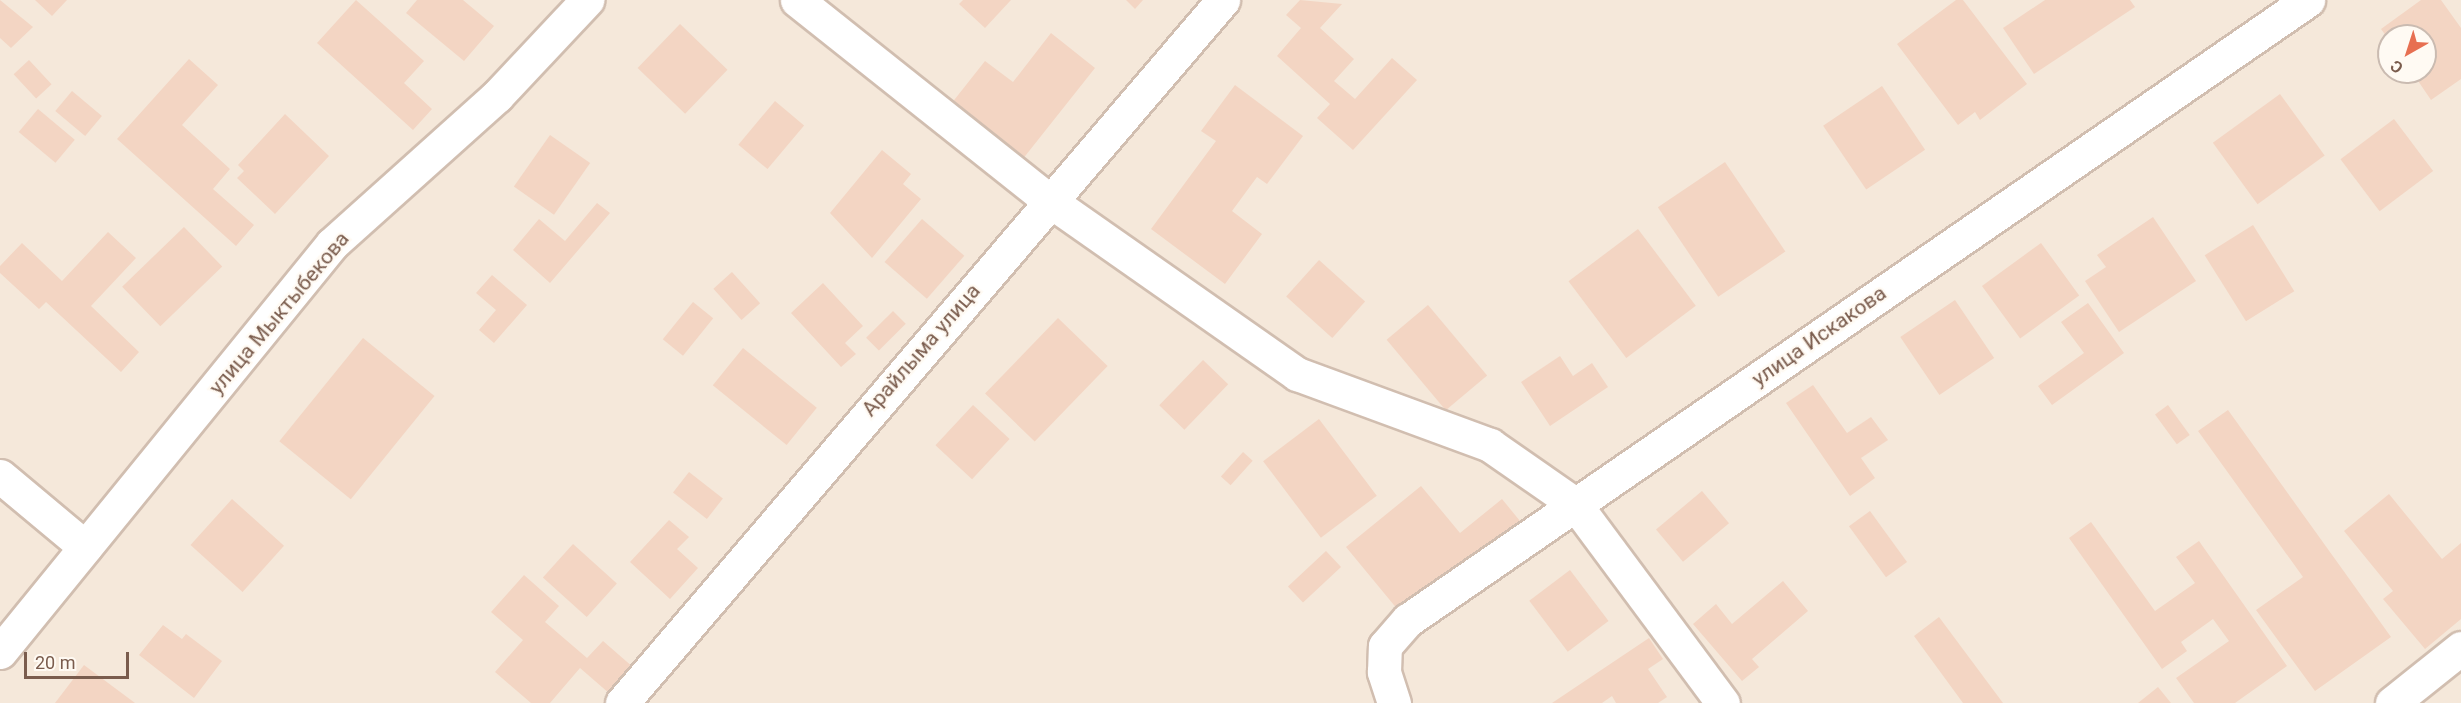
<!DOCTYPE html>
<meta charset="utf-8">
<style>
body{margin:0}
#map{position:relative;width:2461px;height:703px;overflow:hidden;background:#fdf6ec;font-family:Roboto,sans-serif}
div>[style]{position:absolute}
.residential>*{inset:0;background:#f5e8da}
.building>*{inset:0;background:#f3d5c3;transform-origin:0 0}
.roads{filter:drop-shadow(2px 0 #d1beb0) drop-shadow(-2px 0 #d1beb0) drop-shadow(0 2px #d1beb0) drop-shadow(0 -2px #d1beb0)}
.minor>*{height:33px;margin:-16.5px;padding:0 16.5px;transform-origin:16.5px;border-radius:16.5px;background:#fff}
span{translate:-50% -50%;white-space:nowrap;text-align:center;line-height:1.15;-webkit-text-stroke:4.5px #fffaf3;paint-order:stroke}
.street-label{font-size:21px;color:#7a5c4d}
.north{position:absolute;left:2377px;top:24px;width:60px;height:60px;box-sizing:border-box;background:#fffaf3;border:2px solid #cabbb1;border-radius:50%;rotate:219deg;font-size:16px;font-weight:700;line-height:24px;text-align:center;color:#7a5c4d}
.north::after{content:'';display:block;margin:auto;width:21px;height:27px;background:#e76f51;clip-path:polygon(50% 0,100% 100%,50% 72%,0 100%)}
.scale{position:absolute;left:24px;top:652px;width:105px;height:27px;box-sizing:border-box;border:3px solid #7a5c4d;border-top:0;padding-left:8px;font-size:18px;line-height:21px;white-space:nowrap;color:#7a5c4d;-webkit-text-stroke:4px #fffaf3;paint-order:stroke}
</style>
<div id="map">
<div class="residential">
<i style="clip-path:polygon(evenodd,0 0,2461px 0,2461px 703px,0 703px,0 0,2389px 36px,2425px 36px,2425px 72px,2389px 72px,2389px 36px)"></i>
</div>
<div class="building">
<i style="clip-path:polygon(0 0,33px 27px,11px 48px,0 38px)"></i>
<i style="clip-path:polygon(35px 0,67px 0,52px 16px)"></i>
<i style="clip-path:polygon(356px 0,424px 61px,404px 83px,432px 109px,413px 130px,317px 43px)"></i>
<i style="clip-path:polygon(417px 0,463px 0,494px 26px,464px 61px,406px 13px)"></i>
<i style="clip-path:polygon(963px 0,1011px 0,985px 28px,959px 4px)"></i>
<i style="clip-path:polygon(1126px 0,1143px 0,1135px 9px)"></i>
<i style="clip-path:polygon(1300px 0,1342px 4px,1320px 28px,1354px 59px,1334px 81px,1355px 99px,1392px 58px,1417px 80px,1353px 150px,1317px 118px,1330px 104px,1277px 56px,1301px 28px,1286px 15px)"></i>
<i style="clip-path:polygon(1956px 0,1963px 0,2027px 84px,1980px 120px,1975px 112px,1958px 125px,1897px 44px)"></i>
<i style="clip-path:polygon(2045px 0,2130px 0,2135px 7px,2034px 74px,2003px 28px)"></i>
<i style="clip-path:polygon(2421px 0,2441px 0,2461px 28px,2461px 79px,2431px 100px,2412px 72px,2425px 72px,2425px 36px,2389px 36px,2389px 40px,2381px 29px)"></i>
<i style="left:680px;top:24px;width:66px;height:61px;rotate:44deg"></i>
<i style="clip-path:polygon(1051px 33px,1095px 68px,1022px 160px,951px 104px,985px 61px,1013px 82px)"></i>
<i style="clip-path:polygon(189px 59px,218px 85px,182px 125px,230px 169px,213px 189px,254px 225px,236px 246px,117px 139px)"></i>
<i style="left:29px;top:60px;width:33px;height:21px;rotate:47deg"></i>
<i style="clip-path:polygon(1235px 85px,1303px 136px,1267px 184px,1257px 177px,1232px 211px,1262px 234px,1225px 284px,1151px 229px,1216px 141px,1201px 131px)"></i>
<i style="left:1882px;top:86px;width:77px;height:71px;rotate:56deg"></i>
<i style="left:72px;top:91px;width:39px;height:26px;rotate:40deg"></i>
<i style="left:2280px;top:94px;width:76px;height:83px;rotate:54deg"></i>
<i style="left:775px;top:101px;width:38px;height:57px;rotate:40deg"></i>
<i style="left:38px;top:109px;width:48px;height:30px;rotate:40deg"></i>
<i style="clip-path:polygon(285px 114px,329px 156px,275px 214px,237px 178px,244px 171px,238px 165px)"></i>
<i style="left:2394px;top:119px;width:65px;height:67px;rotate:53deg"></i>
<i style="left:550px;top:135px;width:49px;height:63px;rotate:35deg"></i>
<i style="clip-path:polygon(882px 150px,911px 174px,903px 184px,921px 199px,872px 258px,830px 213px)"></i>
<i style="left:1725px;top:162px;width:108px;height:81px;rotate:56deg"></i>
<i style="clip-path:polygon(597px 203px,610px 213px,550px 283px,513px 250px,539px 219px,565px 241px)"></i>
<i style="clip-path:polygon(2153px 217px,2196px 281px,2119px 332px,2085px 281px,2106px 267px,2097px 255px)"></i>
<i style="left:922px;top:219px;width:56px;height:57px;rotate:41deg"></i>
<i style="left:2253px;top:225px;width:78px;height:57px;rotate:58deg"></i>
<i style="left:184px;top:227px;width:55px;height:86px;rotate:46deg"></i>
<i style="left:1638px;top:229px;width:96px;height:87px;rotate:53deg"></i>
<i style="clip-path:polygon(108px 232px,136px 258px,91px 306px,139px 352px,121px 372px,46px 302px,39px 309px,0 273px,0 266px,22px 243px,62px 281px)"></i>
<i style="left:2041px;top:243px;width:65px;height:73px;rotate:54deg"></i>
<i style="left:1319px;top:260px;width:62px;height:49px;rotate:42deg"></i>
<i style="left:732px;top:272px;width:42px;height:25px;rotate:48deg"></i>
<i style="clip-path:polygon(492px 275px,527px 305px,494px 343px,479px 330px,496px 310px,476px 293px)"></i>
<i style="clip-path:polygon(823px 283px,863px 326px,845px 343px,856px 354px,841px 367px,791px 313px)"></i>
<i style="left:1955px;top:300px;width:70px;height:66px;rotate:56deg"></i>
<i style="left:693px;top:302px;width:26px;height:48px;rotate:39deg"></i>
<i style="clip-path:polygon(2088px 303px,2124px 353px,2052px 405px,2038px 386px,2084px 353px,2061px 322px)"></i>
<i style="left:1428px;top:305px;width:92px;height:54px;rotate:50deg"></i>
<i style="left:893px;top:311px;width:18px;height:38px;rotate:45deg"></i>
<i style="left:1058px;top:318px;width:69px;height:105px;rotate:44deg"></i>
<i style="left:363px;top:338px;width:92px;height:133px;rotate:39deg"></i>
<i style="left:743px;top:348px;width:95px;height:48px;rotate:39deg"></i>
<i style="clip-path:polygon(1560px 356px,1573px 376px,1592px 363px,1608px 387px,1550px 426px,1521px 382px)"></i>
<i style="left:1203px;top:360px;width:35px;height:63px;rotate:44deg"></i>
<i style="clip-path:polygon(1813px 385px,1847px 433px,1871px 417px,1888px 440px,1861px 458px,1875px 478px,1850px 496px,1786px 403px)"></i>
<i style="left:973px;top:405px;width:50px;height:55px;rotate:43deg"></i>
<i style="left:2168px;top:405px;width:37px;height:16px;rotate:54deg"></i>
<i style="clip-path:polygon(2228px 410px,2391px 637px,2315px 691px,2256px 610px,2303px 577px,2198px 431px)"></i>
<i style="left:1319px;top:419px;width:96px;height:70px;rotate:53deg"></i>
<i style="left:1243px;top:452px;width:13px;height:33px;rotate:42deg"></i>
<i style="left:689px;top:472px;width:43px;height:26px;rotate:38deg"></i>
<i style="clip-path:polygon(1421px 486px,1460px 533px,1502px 499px,1520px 521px,1403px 616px,1346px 547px)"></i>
<i style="left:1702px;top:491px;width:42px;height:60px;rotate:50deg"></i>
<i style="clip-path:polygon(2389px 494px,2442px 559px,2461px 543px,2461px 619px,2425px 649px,2383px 599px,2393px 591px,2344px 531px)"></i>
<i style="left:232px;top:499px;width:70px;height:62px;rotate:42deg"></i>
<i style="left:1870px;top:511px;width:63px;height:26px;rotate:54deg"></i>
<i style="clip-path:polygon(669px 520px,689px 537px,677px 549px,698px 568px,670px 599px,630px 562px)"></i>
<i style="clip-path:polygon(2091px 522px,2155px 611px,2195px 583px,2176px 557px,2199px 541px,2287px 666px,2235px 703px,2194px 703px,2176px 678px,2229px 641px,2213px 619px,2181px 642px,2187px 651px,2162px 669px,2069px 538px)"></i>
<i style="left:573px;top:544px;width:59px;height:45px;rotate:42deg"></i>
<i style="left:1326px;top:551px;width:22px;height:52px;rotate:47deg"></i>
<i style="left:1570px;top:570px;width:64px;height:51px;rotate:53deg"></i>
<i style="clip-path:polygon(524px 575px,559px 606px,545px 622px,587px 658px,603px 641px,634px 668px,610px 694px,580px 668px,550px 703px,531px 703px,495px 672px,523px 640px,491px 612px)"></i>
<i style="clip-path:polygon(1783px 581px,1808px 611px,1752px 659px,1759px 667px,1742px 681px,1693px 624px,1716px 604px,1732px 624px)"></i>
<i style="clip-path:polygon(1939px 617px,2003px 703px,1963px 703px,1914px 636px)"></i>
<i style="clip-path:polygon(163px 625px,182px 639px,186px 634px,222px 661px,194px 698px,139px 655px)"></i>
<i style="clip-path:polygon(1649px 638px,1663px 659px,1648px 669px,1667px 697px,1658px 703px,1616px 703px,1612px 696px,1602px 703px,1552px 703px)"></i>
<i style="clip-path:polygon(84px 665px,135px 703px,55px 703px)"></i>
<i style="clip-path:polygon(2158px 687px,2171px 703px,2138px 703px)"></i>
</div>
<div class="roads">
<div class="minor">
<i style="left:797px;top:0;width:323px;rotate:38.5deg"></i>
<i style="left:1050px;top:201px;width:302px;rotate:35deg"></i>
<i style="left:1297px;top:374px;width:206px;rotate:20.2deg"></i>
<i style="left:1490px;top:445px;width:103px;rotate:34.8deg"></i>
<i style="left:1575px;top:504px;width:248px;rotate:53.4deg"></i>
<i style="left:0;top:476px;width:111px;rotate:39.9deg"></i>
<i style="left:0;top:652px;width:526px;rotate:-50.86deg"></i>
<i style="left:332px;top:244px;width:222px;rotate:-41.9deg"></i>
<i style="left:497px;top:96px;width:132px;rotate:-46.8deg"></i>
<i style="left:622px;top:703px;width:925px;rotate:-49.47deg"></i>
<i style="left:1394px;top:703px;width:33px;rotate:-108deg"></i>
<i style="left:1384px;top:672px;width:26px;rotate:-88deg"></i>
<i style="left:1385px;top:646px;width:35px;rotate:-49deg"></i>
<i style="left:1408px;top:620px;width:1093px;rotate:-34.56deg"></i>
<i style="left:2392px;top:703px;width:88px;rotate:-38.6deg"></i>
</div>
</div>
<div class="street-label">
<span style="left:279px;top:313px;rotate:-50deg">улица Мыктыбекова</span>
<span style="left:1819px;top:336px;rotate:-35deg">улица Искакова</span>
<span style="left:921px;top:350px;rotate:-49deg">Арайлыма улица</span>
</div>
<div class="north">С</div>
<div class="scale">20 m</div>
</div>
